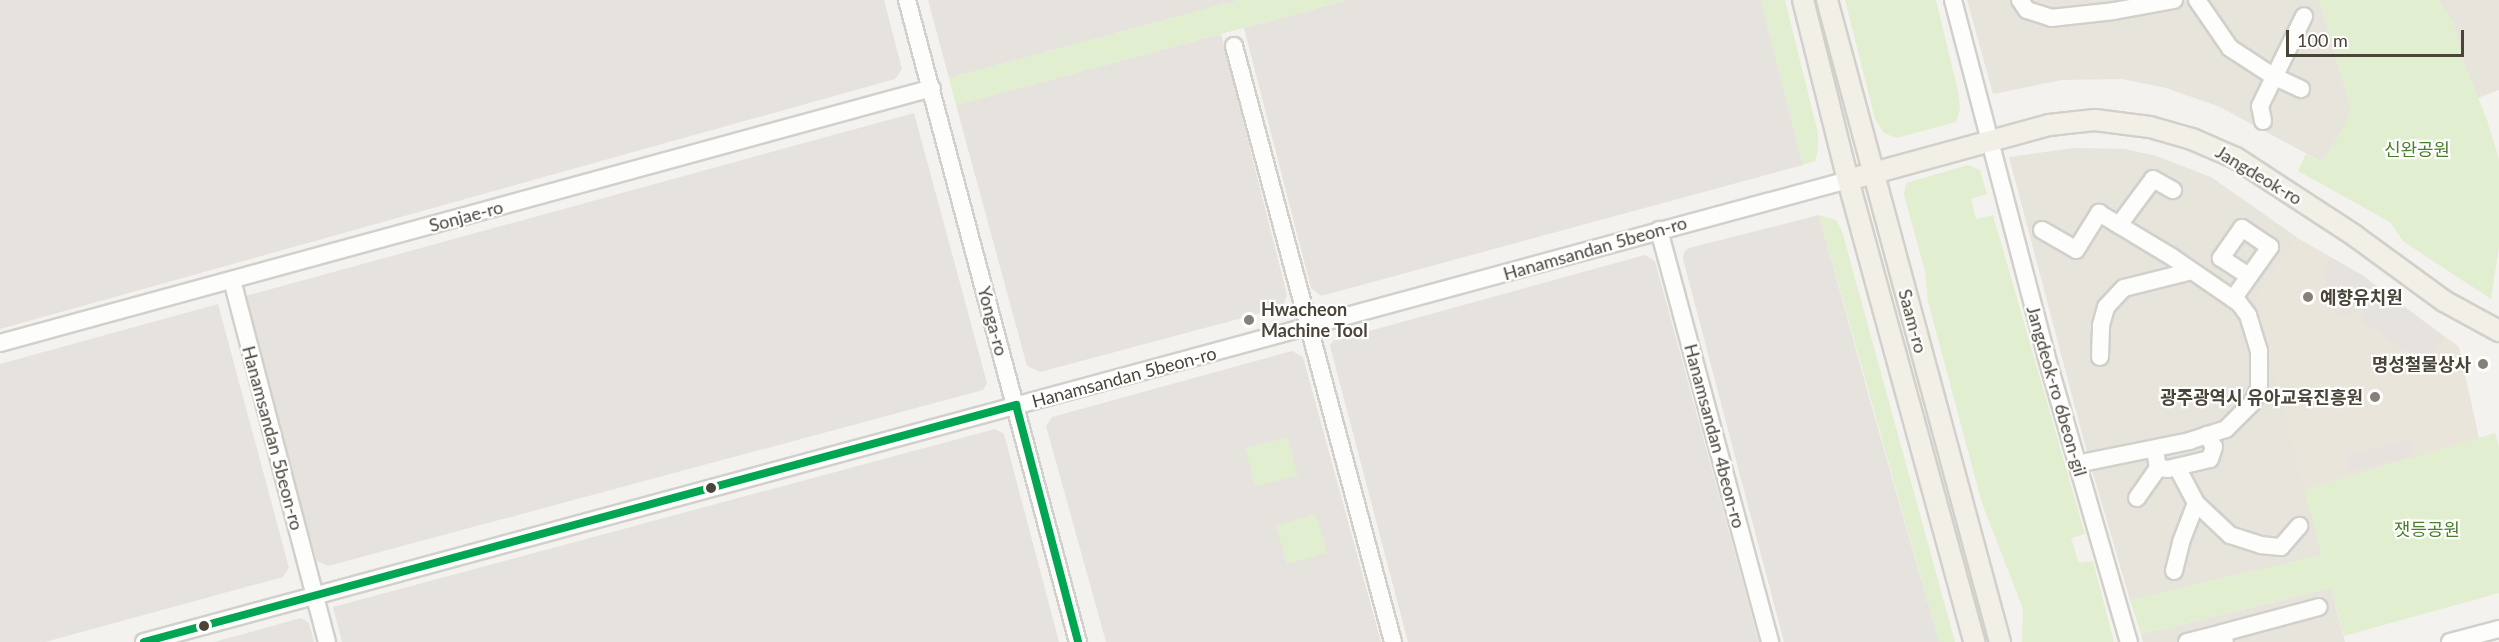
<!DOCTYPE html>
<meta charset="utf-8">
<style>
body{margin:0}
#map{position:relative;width:2499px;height:642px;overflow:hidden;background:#f4f2ee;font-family:Lato,"Noto Sans KR",sans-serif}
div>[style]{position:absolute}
.residential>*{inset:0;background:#e7e4dc}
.industrial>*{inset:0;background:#e6e2de}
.education>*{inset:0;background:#eae5da}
.green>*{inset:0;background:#e1eecf;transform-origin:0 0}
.parking>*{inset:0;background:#e6e3df;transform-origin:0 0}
.roads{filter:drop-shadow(2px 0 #d2d0cb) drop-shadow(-2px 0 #d2d0cb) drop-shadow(0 2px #d2d0cb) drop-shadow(0 -2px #d2d0cb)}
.minor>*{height:16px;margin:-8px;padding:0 8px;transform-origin:8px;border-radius:8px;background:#fdfdfc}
.major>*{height:20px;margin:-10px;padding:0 10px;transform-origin:10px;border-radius:10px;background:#f2efe6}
.bus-1>*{height:8px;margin:-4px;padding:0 4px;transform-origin:4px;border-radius:4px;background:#00a651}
.dots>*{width:16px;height:16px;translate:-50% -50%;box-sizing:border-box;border:3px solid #fff;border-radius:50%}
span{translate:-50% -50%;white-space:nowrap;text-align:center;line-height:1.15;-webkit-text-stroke:4.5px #fff;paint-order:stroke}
.park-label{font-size:18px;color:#4a7f2a}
.street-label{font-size:18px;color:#4b4439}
.poi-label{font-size:18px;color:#4b4439;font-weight:700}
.left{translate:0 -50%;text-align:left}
.right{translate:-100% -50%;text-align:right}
.scale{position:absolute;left:2286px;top:30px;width:178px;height:27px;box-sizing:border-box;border:3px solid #4b4439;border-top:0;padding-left:8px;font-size:18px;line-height:21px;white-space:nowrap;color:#4b4439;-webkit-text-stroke:4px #fff;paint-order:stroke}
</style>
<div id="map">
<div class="residential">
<i style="clip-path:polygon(1967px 0,2319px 0,2351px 108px,2343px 130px,2322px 162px,2220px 107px,2166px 88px,2122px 79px,2062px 80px,1993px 94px)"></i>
<i style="clip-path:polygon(2437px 0,2499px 0,2499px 90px,2478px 98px,2464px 64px,2453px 21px)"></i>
<i style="clip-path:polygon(2073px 148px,2125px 149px,2156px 156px,2211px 177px,2298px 238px,2260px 292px,2256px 303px,2322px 555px,2130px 600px,2089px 460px,2009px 157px)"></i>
<i style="clip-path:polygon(2331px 588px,2345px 642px,2143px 642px,2141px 634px)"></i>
</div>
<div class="industrial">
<i style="clip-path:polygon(0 0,884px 0,902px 69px,895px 79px,0 329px)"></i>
<i style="clip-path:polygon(928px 0,1239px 0,949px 78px)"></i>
<i style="clip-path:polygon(1348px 0,1761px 0,1803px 165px,1321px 296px,1311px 288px,1244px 28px)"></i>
<i style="clip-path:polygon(1221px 34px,1287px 295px,1283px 307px,1040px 372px,1027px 366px,956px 105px)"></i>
<i style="clip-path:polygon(914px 113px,987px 383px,983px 390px,328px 566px,317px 561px,242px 297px)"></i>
<i style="clip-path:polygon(1819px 215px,1869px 397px,1939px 642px,1784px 642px,1683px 259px,1684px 252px,1689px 248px)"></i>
<i style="clip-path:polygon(1645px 255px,1655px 261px,1759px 642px,1408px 642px,1330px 346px,1333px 341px)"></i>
<i style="clip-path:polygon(218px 304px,289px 568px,283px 577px,45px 642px,0 642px,0 364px)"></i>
<i style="clip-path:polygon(1292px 351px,1303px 357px,1381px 642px,1106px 642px,1046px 426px,1052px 417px)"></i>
<i style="clip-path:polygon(995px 429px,1004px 434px,1059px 642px,342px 642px,333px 607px)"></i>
<i style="clip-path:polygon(301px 618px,309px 623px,314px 642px,214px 642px)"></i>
</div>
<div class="education">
<i style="clip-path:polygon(2298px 238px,2362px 275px,2459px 347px,2479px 438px,2304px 490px,2256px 303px,2260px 292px)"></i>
</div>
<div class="green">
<i style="clip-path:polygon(1239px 0,1348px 0,956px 105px,949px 78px)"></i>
<i style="clip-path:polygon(1761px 0,1785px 0,1818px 133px,1818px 150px,1815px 161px,1803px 165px)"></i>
<i style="clip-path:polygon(1845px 0,1936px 0,1958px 91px,1960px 109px,1956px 122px,1896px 138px,1884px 133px,1875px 119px)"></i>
<i style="clip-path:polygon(2319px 0,2437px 0,2453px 21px,2464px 64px,2486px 117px,2499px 159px,2499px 247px,2491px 299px,2404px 242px,2390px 222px,2298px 171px,2306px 154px,2322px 162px,2343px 130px,2351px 108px)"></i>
<i style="clip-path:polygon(1968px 165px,1980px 170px,1987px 194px,1971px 199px,1976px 219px,1993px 215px,2085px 534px,2071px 538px,2079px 563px,2093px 561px,2114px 642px,2022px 642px,2023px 609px,1982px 503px,1928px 302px,1925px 271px,1904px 195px,1906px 183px)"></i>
<i style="clip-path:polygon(1819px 215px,1836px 220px,1842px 231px,1955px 642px,1939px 642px)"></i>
<i style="clip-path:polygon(2495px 433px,2499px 446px,2499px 593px,2344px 636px,2331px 588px,2141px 634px,2130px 600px,2322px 555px,2304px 490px)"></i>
<i style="left:1288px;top:437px;width:40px;height:44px;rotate:76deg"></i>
<i style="left:1316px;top:514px;width:40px;height:42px;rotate:74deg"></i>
</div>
<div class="parking">
<i style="clip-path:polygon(2331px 258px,2362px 275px,2444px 337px,2426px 366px,2363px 322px,2360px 311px,2336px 318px,2322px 272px)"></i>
<i style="left:2410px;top:440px;width:17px;height:65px;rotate:77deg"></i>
<i style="clip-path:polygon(1279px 541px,1285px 563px,1307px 642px,1259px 642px,1254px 624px,1270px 618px,1251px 549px)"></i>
<i style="clip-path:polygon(100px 576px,107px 603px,0 632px,0 595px,15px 591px,17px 598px)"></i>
<i style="clip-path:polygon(1368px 630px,1372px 642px,1324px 642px)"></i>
</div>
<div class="roads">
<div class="minor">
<i style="left:907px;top:0;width:664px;rotate:75.09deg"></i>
<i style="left:1953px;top:0;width:367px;rotate:75.3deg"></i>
<i style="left:2046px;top:355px;width:299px;rotate:73.9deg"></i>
<i style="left:2020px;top:0;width:12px;rotate:55deg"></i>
<i style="left:2027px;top:10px;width:25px;rotate:18deg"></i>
<i style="left:2051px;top:18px;width:63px;rotate:-6.3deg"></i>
<i style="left:2114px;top:11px;width:61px;rotate:-10.4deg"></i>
<i style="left:2197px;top:0;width:58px;rotate:55.5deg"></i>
<i style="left:2230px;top:48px;width:51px;rotate:33.1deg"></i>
<i style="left:2273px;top:76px;width:31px;rotate:25deg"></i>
<i style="left:1234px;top:46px;width:617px;rotate:75.06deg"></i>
<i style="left:2263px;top:121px;width:15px;rotate:-101deg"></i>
<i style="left:2260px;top:106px;width:100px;rotate:-63.9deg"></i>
<i style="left:2119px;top:225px;width:57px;rotate:-53.5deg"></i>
<i style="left:2153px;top:179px;width:23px;rotate:29deg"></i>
<i style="left:1659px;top:230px;width:427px;rotate:74.9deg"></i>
<i style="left:2042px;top:230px;width:39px;rotate:30deg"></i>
<i style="left:2076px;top:250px;width:44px;rotate:-58.1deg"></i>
<i style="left:2099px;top:213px;width:85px;rotate:31.1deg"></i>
<i style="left:2172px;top:257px;width:81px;rotate:34.5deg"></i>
<i style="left:2239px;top:303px;width:15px;rotate:53deg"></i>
<i style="left:2248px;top:315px;width:38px;rotate:73deg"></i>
<i style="left:2259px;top:351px;width:38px;rotate:90deg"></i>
<i style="left:2259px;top:389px;width:16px;rotate:117deg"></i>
<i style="left:2252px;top:403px;width:37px;rotate:135deg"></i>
<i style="left:2226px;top:429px;width:38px;rotate:162deg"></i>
<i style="left:2190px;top:441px;width:115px;rotate:168.5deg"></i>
<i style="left:232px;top:280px;width:374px;rotate:75.3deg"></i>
<i style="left:2233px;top:299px;width:64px;rotate:-54.6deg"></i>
<i style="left:2270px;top:247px;width:34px;rotate:-146deg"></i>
<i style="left:2242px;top:228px;width:37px;rotate:125deg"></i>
<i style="left:2221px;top:258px;width:33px;rotate:33deg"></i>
<i style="left:0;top:343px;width:966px;rotate:-15.3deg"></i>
<i style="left:2100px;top:357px;width:32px;rotate:-88deg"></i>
<i style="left:2101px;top:325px;width:19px;rotate:-74deg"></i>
<i style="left:2106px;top:307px;width:26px;rotate:-47deg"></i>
<i style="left:2124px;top:288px;width:70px;rotate:-14deg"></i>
<i style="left:2158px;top:468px;width:10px;rotate:6deg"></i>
<i style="left:2168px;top:469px;width:43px;rotate:-13.4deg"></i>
<i style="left:2210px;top:459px;width:13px;rotate:-72deg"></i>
<i style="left:2214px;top:447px;width:14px;rotate:-120deg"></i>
<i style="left:2137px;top:498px;width:37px;rotate:-55deg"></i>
<i style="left:2158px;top:468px;width:11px;rotate:-100deg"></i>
<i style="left:2196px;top:503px;width:47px;rotate:43.3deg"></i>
<i style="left:2230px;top:535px;width:33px;rotate:18deg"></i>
<i style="left:2261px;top:545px;width:20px;rotate:6deg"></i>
<i style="left:2281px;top:547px;width:28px;rotate:-49deg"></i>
<i style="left:2174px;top:571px;width:30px;rotate:-76deg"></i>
<i style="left:2181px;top:542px;width:42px;rotate:-69deg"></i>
<i style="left:2196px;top:503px;width:41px;rotate:-117.8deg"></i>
<i style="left:2222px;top:633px;width:100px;rotate:-15deg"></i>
<i style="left:144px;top:642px;width:1766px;rotate:-15.17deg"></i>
<i style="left:2187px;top:642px;width:36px;rotate:-14deg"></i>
<i style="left:2222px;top:633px;width:9px;rotate:72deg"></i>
<i style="left:2450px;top:642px;width:51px;rotate:-14.9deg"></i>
</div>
<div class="major">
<i style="left:1803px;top:0;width:186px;rotate:76deg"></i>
<i style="left:1848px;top:180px;width:479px;rotate:74.7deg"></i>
<i style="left:1827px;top:0;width:665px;rotate:74.92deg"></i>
<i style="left:1848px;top:180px;width:208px;rotate:-15.3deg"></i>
<i style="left:2049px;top:125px;width:46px;rotate:-6.2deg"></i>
<i style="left:2095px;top:120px;width:55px;rotate:7.3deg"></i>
<i style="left:2150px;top:127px;width:44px;rotate:15.9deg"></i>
<i style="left:2192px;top:139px;width:48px;rotate:23.4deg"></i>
<i style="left:2236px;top:158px;width:142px;rotate:33.2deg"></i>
<i style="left:2355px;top:236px;width:110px;rotate:36.1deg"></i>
<i style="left:2444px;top:301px;width:63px;rotate:28.6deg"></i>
</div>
</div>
<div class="bus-1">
<i style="left:1016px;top:405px;width:245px;rotate:75.3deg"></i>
<i style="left:144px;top:642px;width:904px;rotate:-15.21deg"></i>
</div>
<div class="dots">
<i style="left:2308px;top:297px;background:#868178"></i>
<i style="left:1249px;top:320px;background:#868178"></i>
<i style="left:2483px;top:364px;background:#868178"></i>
<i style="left:2375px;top:397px;background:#868178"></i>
<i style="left:711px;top:488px;background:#4b4439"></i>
<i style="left:204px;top:626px;background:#4b4439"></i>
</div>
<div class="park-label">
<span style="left:2417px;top:149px">신완공원</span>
<span style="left:2427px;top:529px">잿등공원</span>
</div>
<div class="street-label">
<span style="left:2259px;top:175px;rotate:31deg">Jangdeok-ro</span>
<span style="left:466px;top:216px;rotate:-15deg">Sonjae-ro</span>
<span style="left:1595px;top:248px;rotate:-16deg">Hanamsandan 5beon-ro</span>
<span style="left:993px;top:321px;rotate:75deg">Yonga-ro</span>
<span style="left:1913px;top:321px;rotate:75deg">Saam-ro</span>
<span style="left:1124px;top:377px;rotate:-15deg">Hanamsandan 5beon-ro</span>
<span style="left:2057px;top:391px;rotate:74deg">Jangdeok-ro 6beon-gil</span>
<span style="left:1715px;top:436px;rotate:75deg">Hanamsandan 4beon-ro</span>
<span style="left:273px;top:438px;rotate:75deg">Hanamsandan 5beon-ro</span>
</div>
<div class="poi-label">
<span class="left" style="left:2320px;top:297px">예향유치원</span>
<span class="left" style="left:1261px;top:320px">Hwacheon<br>Machine Tool</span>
<span class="right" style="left:2471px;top:364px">명성철물상사</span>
<span class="right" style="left:2363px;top:397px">광주광역시 유아교육진흥원</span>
</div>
<div class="scale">100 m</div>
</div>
